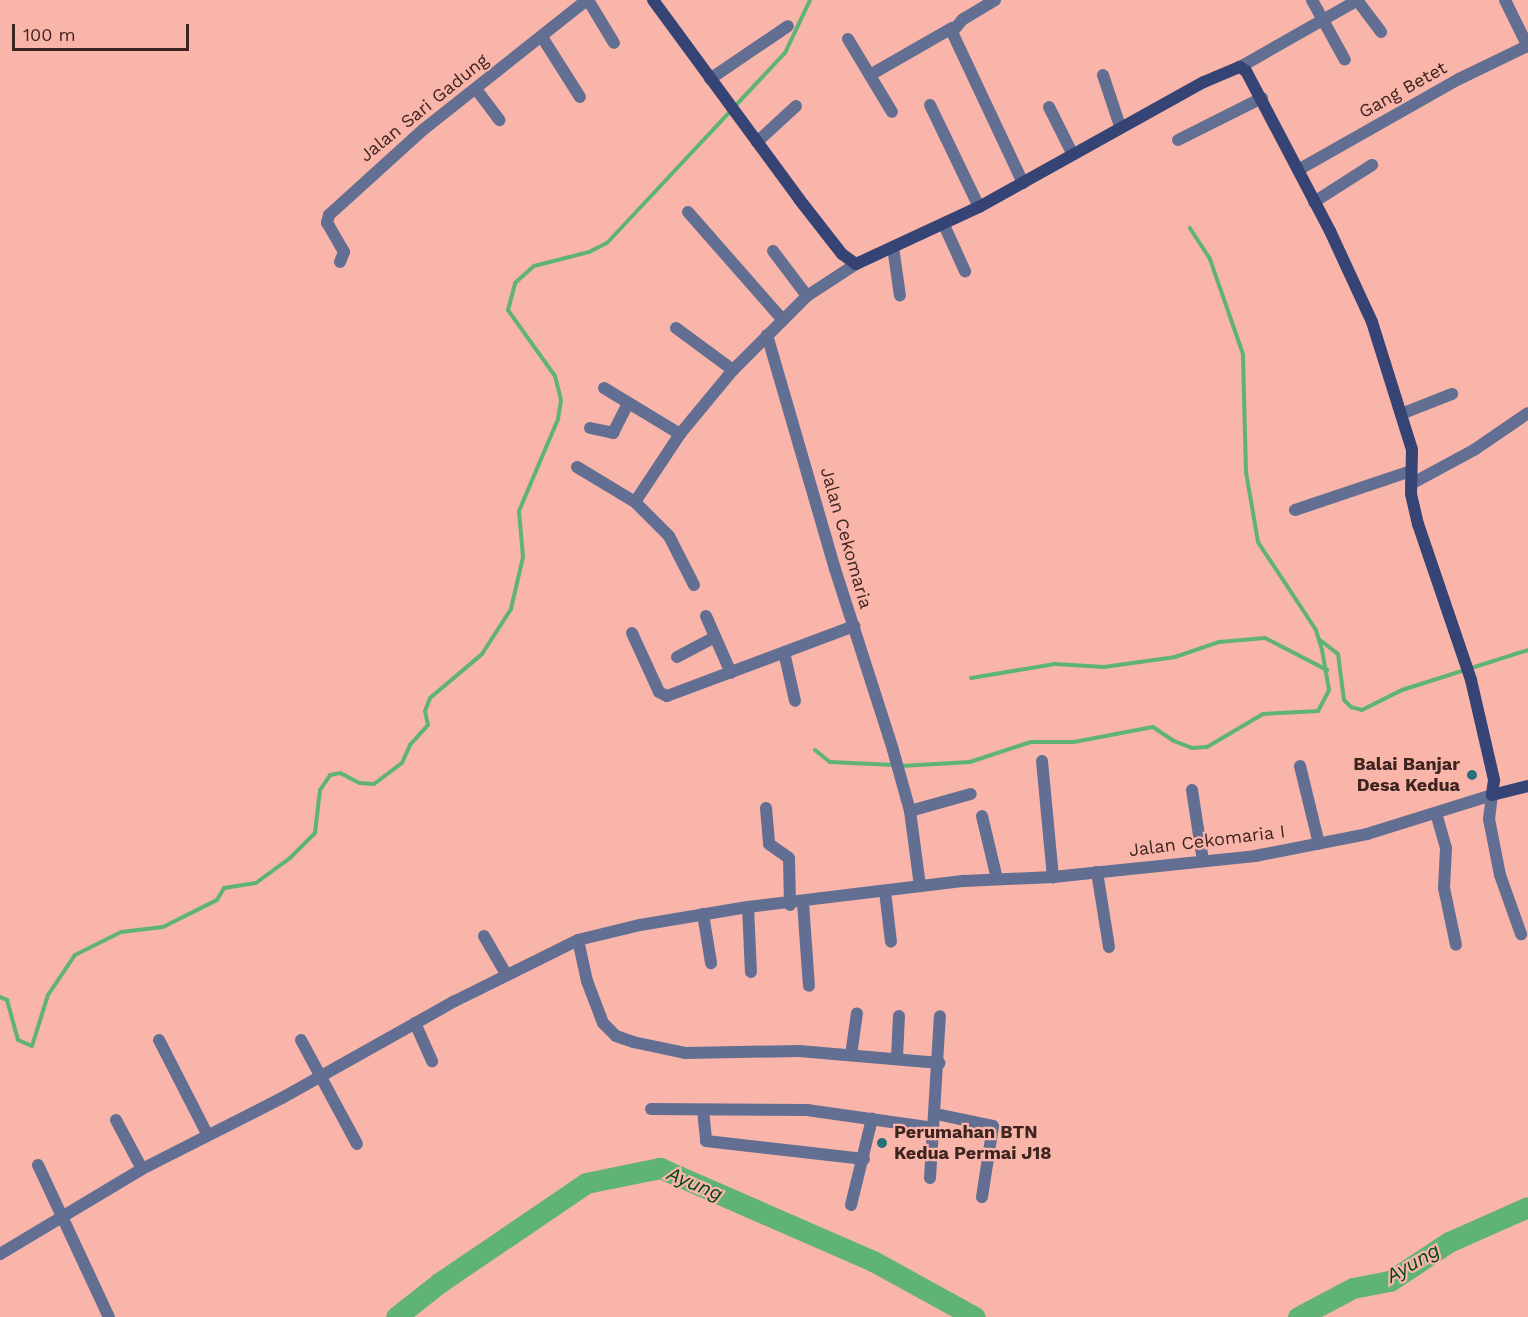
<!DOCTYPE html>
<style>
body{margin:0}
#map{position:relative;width:1528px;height:1317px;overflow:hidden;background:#f9b5a9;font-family:"Work Sans",sans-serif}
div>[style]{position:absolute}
.stream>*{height:4px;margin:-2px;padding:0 2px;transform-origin:2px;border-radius:2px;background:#5fb475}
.river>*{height:21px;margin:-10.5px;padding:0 10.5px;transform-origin:10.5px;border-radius:10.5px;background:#5fb475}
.street>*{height:12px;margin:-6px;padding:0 6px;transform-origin:6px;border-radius:6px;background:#636f92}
.secondary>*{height:12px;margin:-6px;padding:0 6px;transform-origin:6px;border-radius:6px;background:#364475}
.dots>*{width:16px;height:16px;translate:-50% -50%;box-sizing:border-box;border:3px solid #f9b5a9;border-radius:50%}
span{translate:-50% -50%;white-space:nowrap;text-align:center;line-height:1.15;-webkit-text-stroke:4.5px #f9b5a9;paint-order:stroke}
.street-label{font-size:18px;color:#3e2420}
.poi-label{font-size:18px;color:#3e2420;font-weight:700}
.right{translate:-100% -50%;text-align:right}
.left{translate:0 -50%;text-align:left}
.water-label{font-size:20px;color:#00441b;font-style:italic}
.scale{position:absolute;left:12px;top:24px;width:177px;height:27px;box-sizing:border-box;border:3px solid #3e2420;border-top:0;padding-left:8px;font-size:18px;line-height:21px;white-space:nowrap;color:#3e2420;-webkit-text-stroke:4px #f9b5a9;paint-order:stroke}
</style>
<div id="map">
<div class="stream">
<i style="left:1320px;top:640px;width:23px;rotate:38deg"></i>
<i style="left:1338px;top:654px;width:46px;rotate:82.6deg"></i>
<i style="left:1344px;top:700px;width:10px;rotate:45deg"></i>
<i style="left:1351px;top:707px;width:11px;rotate:15deg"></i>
<i style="left:1362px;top:710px;width:45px;rotate:-26.6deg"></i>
<i style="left:1402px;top:690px;width:132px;rotate:-17.6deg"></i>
<i style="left:971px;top:678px;width:85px;rotate:-9.5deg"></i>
<i style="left:1055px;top:664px;width:49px;rotate:3.5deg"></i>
<i style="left:1104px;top:667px;width:72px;rotate:-8deg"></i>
<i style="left:1175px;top:657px;width:46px;rotate:-18.8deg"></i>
<i style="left:1219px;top:642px;width:46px;rotate:-5deg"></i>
<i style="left:1265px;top:638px;width:70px;rotate:27.3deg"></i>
<i style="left:815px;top:750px;width:19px;rotate:39deg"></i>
<i style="left:830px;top:762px;width:64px;rotate:2.7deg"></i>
<i style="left:901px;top:766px;width:69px;rotate:-3.3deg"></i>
<i style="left:970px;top:762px;width:64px;rotate:-18.2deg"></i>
<i style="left:1031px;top:742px;width:43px"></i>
<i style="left:1074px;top:742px;width:80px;rotate:-10.8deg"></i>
<i style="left:1153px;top:727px;width:25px;rotate:34deg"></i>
<i style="left:1174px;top:741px;width:19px;rotate:21deg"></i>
<i style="left:1192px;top:748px;width:15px;rotate:-4deg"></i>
<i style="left:1207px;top:747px;width:65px;rotate:-30.5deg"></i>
<i style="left:1263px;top:714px;width:55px;rotate:-3.1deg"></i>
<i style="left:1318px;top:711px;width:24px;rotate:-62deg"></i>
<i style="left:1329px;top:690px;width:41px;rotate:-99.9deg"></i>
<i style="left:1322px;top:650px;width:21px;rotate:-107deg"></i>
<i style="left:1316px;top:630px;width:105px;rotate:-123.4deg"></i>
<i style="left:1258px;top:542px;width:71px;rotate:-99.7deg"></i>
<i style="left:1246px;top:472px;width:118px;rotate:-91.5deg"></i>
<i style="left:1243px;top:354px;width:101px;rotate:-109.2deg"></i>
<i style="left:1210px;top:259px;width:37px;rotate:-123deg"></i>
<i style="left:0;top:997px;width:8px;rotate:23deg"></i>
<i style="left:7px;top:1000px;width:41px;rotate:74.6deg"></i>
<i style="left:18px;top:1040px;width:15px;rotate:23deg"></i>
<i style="left:32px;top:1046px;width:53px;rotate:-72.6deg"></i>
<i style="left:48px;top:995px;width:48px;rotate:-56deg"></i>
<i style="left:75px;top:955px;width:51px;rotate:-26.6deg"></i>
<i style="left:121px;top:932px;width:42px;rotate:-6.8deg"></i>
<i style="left:163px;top:927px;width:60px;rotate:-26.6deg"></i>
<i style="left:217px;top:900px;width:14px;rotate:-60deg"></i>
<i style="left:224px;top:888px;width:32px;rotate:-9deg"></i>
<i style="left:256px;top:883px;width:42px;rotate:-36.3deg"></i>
<i style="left:290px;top:858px;width:35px;rotate:-45deg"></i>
<i style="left:315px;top:833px;width:43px;rotate:-83.4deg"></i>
<i style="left:320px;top:790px;width:18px;rotate:-56deg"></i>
<i style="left:330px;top:775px;width:10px;rotate:-11deg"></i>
<i style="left:340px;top:773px;width:22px;rotate:27deg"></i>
<i style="left:360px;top:783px;width:14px;rotate:4deg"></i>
<i style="left:374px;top:784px;width:35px;rotate:-37deg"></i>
<i style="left:402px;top:763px;width:20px;rotate:-66deg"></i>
<i style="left:410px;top:745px;width:27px;rotate:-48deg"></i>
<i style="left:428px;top:725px;width:14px;rotate:-102deg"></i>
<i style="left:425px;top:711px;width:14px;rotate:-69deg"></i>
<i style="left:430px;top:698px;width:68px;rotate:-40.2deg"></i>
<i style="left:482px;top:654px;width:54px;rotate:-57.2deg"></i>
<i style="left:511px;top:609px;width:53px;rotate:-77deg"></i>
<i style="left:523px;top:557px;width:46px;rotate:-95deg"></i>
<i style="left:519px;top:511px;width:100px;rotate:-67deg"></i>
<i style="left:558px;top:419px;width:19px;rotate:-81deg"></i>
<i style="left:561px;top:400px;width:25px;rotate:-104deg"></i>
<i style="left:555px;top:376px;width:81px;rotate:-125.5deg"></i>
<i style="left:508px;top:310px;width:28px;rotate:-75deg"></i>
<i style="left:515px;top:283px;width:25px;rotate:-42deg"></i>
<i style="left:534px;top:266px;width:57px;rotate:-14.3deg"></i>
<i style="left:589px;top:252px;width:20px;rotate:-27deg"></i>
<i style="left:607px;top:243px;width:260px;rotate:-46.9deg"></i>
<i style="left:785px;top:53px;width:59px;rotate:-64.7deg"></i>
</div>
<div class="river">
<i style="left:396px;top:1317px;width:55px;rotate:-38.3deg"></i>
<i style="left:439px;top:1283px;width:178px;rotate:-34.2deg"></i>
<i style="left:586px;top:1183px;width:76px;rotate:-11.5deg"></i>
<i style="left:660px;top:1168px;width:232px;rotate:23.6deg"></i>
<i style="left:873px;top:1261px;width:116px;rotate:28.8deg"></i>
<i style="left:1298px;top:1317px;width:62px;rotate:-27.8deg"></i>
<i style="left:1353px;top:1288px;width:38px;rotate:-11deg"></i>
<i style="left:1390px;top:1281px;width:71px;rotate:-33.5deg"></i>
<i style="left:1449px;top:1242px;width:86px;rotate:-23.9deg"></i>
</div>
<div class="street">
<i style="left:588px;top:0;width:50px;rotate:58.8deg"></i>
<i style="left:995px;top:0;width:37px;rotate:149deg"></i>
<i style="left:963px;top:19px;width:17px;rotate:130deg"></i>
<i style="left:952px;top:32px;width:167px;rotate:64.8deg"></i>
<i style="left:1312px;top:0;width:68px;rotate:61.2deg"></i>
<i style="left:1357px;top:0;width:40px;rotate:53deg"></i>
<i style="left:1505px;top:0;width:52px;rotate:63.9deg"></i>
<i style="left:542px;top:37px;width:71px;rotate:57.7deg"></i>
<i style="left:848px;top:39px;width:85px;rotate:58.9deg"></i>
<i style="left:1240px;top:67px;width:136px;rotate:-29.6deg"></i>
<i style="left:870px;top:75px;width:95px;rotate:-29.8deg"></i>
<i style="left:1103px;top:75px;width:54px;rotate:71.6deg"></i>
<i style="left:710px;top:79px;width:94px;rotate:-34.2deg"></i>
<i style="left:476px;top:89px;width:39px;rotate:53deg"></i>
<i style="left:930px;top:105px;width:113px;rotate:64.3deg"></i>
<i style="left:1049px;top:107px;width:51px;rotate:63.4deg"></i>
<i style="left:1178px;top:140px;width:94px;rotate:-26.6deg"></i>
<i style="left:757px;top:142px;width:53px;rotate:-42.7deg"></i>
<i style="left:1298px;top:170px;width:185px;rotate:-29.5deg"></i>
<i style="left:1459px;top:79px;width:76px;rotate:-25.9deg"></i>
<i style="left:1314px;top:202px;width:69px;rotate:-32.5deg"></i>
<i style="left:688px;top:212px;width:144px;rotate:48.7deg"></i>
<i style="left:944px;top:225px;width:51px;rotate:65.5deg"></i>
<i style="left:893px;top:247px;width:49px;rotate:81.9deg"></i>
<i style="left:773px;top:251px;width:56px;rotate:52.9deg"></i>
<i style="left:340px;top:262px;width:11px;rotate:-68deg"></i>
<i style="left:344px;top:252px;width:34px;rotate:-120deg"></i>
<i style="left:327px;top:223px;width:8px;rotate:-76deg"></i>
<i style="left:329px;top:215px;width:128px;rotate:-42.2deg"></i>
<i style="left:424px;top:129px;width:208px;rotate:-38.4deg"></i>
<i style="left:676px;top:328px;width:71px;rotate:36.4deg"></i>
<i style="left:767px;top:335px;width:244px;rotate:73.8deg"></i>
<i style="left:835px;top:569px;width:190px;rotate:72.2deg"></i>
<i style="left:893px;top:750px;width:63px;rotate:74.4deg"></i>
<i style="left:910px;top:811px;width:76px;rotate:82.4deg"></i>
<i style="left:604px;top:388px;width:89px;rotate:31.2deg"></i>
<i style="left:1401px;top:414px;width:55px;rotate:-21.4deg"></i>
<i style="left:590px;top:428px;width:24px;rotate:12deg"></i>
<i style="left:613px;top:433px;width:33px;rotate:-63deg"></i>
<i style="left:577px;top:467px;width:68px;rotate:31.1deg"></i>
<i style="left:635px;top:502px;width:48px;rotate:45deg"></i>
<i style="left:669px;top:536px;width:55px;rotate:63deg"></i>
<i style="left:1411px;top:484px;width:72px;rotate:-28.4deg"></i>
<i style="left:1474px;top:450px;width:65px;rotate:-34.4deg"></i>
<i style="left:635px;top:502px;width:82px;rotate:-56.5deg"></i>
<i style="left:680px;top:434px;width:83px;rotate:-50.4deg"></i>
<i style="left:733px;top:370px;width:105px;rotate:-45deg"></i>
<i style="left:807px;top:296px;width:59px;rotate:-33.1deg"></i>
<i style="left:1295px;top:510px;width:122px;rotate:-18.6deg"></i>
<i style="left:706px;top:616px;width:62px;rotate:66.3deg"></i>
<i style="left:632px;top:633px;width:65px;rotate:65.4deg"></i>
<i style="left:659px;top:692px;width:9px;rotate:27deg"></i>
<i style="left:667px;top:696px;width:200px;rotate:-20.5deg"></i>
<i style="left:784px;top:652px;width:50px;rotate:77.3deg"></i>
<i style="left:677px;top:657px;width:43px;rotate:-27.8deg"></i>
<i style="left:1042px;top:761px;width:117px;rotate:84.6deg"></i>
<i style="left:1300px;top:766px;width:80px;rotate:76.3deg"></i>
<i style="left:1192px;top:790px;width:72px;rotate:81.2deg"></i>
<i style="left:1492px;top:795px;width:24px;rotate:97deg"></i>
<i style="left:1489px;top:819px;width:57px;rotate:78.9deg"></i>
<i style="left:1500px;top:875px;width:63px;rotate:70.4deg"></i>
<i style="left:766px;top:808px;width:36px;rotate:85deg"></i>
<i style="left:769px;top:844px;width:24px;rotate:35deg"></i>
<i style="left:789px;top:858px;width:47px;rotate:88.8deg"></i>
<i style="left:910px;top:811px;width:63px;rotate:-15.6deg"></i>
<i style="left:1436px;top:813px;width:36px;rotate:74deg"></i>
<i style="left:1446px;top:848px;width:40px;rotate:92.9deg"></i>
<i style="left:1444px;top:888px;width:58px;rotate:78.1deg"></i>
<i style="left:982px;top:816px;width:65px;rotate:76.6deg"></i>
<i style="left:1097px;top:872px;width:76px;rotate:80.9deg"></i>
<i style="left:885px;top:891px;width:51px;rotate:83.3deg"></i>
<i style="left:803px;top:903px;width:83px;rotate:85.9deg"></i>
<i style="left:748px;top:907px;width:65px;rotate:87.4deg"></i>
<i style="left:703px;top:914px;width:50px;rotate:80.7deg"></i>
<i style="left:484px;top:936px;width:44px;rotate:59.9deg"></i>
<i style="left:578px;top:940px;width:42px;rotate:77.6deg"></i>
<i style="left:587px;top:981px;width:45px;rotate:69.1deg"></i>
<i style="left:603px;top:1023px;width:18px;rotate:45deg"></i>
<i style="left:616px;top:1036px;width:18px;rotate:19deg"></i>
<i style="left:633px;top:1042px;width:53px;rotate:11.9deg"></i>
<i style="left:685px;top:1053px;width:114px;rotate:-1deg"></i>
<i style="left:799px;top:1051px;width:141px;rotate:4.9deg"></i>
<i style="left:415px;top:1023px;width:42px;rotate:65.9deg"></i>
<i style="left:159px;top:1040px;width:106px;rotate:62.9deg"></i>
<i style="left:301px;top:1040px;width:118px;rotate:61.7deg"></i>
<i style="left:851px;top:1055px;width:42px;rotate:-81.9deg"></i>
<i style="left:897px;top:1058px;width:42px;rotate:-87.3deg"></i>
<i style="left:651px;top:1109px;width:156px;rotate:0.4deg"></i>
<i style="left:807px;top:1110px;width:128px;rotate:8.1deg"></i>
<i style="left:703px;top:1110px;width:31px;rotate:84deg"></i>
<i style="left:706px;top:1141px;width:159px;rotate:6.5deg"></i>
<i style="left:936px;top:1114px;width:58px;rotate:11.9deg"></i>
<i style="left:993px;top:1126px;width:72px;rotate:98.8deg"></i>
<i style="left:116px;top:1120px;width:55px;rotate:62deg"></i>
<i style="left:38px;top:1165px;width:168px;rotate:65deg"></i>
<i style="left:930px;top:1178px;width:162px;rotate:-86.5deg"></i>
<i style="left:851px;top:1205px;width:89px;rotate:-76.3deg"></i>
<i style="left:0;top:1254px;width:165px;rotate:-30.9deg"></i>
<i style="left:142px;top:1169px;width:157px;rotate:-26.9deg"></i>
<i style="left:282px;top:1098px;width:198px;rotate:-29.3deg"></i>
<i style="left:455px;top:1001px;width:137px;rotate:-26.4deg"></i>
<i style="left:578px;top:940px;width:64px;rotate:-13.6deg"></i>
<i style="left:640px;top:925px;width:109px;rotate:-9.5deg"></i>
<i style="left:748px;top:907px;width:218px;rotate:-6.9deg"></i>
<i style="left:964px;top:881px;width:89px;rotate:-2.6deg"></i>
<i style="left:1053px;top:877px;width:203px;rotate:-5.9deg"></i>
<i style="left:1255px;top:856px;width:114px;rotate:-11.1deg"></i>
<i style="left:1367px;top:834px;width:131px;rotate:-17.3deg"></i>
</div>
<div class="secondary">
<i style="left:653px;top:0;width:247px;rotate:53.7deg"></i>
<i style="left:799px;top:199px;width:70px;rotate:52deg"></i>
<i style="left:842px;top:254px;width:17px;rotate:36deg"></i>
<i style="left:856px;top:264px;width:136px;rotate:-24.9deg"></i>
<i style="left:979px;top:207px;width:257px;rotate:-29.1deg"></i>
<i style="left:1204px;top:82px;width:39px;rotate:-23deg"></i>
<i style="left:1240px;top:67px;width:7px;rotate:34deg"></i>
<i style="left:1246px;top:71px;width:181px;rotate:62.3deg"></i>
<i style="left:1330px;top:231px;width:100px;rotate:65.2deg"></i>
<i style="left:1372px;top:322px;width:134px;rotate:72.6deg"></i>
<i style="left:1412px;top:450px;width:44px;rotate:91.3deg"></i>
<i style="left:1411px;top:494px;width:31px;rotate:77deg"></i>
<i style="left:1418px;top:524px;width:165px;rotate:71.2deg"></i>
<i style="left:1471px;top:680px;width:103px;rotate:77deg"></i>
<i style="left:1494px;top:780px;width:15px;rotate:98deg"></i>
<i style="left:1492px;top:795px;width:37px;rotate:-14deg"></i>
</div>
<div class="dots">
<i style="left:1472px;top:775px;background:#276f7b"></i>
<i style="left:882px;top:1143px;background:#276f7b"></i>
</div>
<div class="street-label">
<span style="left:1403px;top:90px;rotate:-29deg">Gang Betet</span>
<span style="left:424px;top:108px;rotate:-39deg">Jalan Sari Gadung</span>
<span style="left:846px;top:538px;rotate:74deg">Jalan Cekomaria</span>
<span style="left:1207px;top:841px;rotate:-7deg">Jalan Cekomaria I</span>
</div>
<div class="poi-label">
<span class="right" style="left:1460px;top:775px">Balai Banjar<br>Desa Kedua</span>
<span class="left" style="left:894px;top:1143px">Perumahan BTN<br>Kedua Permai J18</span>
</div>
<div class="water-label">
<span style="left:695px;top:1184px;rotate:23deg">Ayung</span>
<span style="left:1413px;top:1263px;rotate:-30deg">Ayung</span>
</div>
<div class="scale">100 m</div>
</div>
